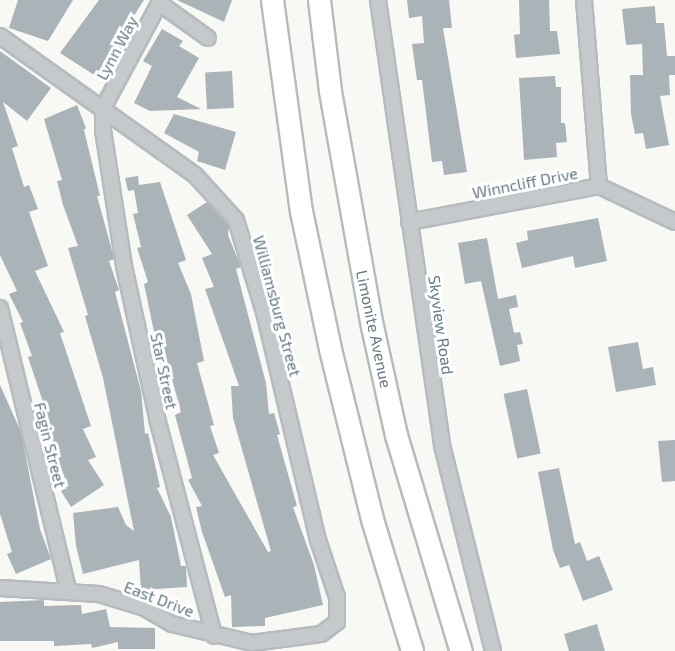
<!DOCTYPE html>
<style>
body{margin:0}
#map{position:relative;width:675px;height:651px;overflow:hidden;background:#f8f8f5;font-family:"Exo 2",sans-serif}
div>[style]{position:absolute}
.building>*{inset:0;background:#a9b3b8;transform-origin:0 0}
.roads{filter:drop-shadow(2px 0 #b6bbbe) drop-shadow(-2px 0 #b6bbbe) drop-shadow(0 2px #b6bbbe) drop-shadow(0 -2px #b6bbbe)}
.street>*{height:14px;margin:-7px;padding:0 7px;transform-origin:7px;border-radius:7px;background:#c5c9cc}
.primary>*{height:21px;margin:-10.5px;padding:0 10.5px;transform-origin:10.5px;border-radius:10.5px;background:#fff}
span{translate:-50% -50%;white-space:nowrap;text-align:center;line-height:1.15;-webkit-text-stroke:6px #fff;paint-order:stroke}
.street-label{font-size:16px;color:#657987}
</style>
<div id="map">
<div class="building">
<i style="clip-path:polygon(18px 0,73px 0,48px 41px,9px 28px)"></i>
<i style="clip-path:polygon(99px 0,144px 0,116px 44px,122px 48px,102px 80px,60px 53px)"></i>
<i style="clip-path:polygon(177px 0,232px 0,224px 22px)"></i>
<i style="clip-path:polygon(407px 0,449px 0,452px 28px,443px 28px,467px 172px,444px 175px,442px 161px,432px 162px,422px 80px,417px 80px,412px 44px,424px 43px,422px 16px,409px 18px)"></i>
<i style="clip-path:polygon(519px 0,549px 0,550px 31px,557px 31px,560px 54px,516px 58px,514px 35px,520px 34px)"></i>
<i style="clip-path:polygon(655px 6px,656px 23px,664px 23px,667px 56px,675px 56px,675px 75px,669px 75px,670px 95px,660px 96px,669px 145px,646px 149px,643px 133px,635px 134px,631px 114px,630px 75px,643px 75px,642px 44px,626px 45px,622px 9px)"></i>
<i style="clip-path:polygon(162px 29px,183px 41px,179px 46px,199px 58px,177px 97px,201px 109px,150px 111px,134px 103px,152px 66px,143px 61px)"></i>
<i style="clip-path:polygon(0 51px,51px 88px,27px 121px,3px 102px,18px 146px,12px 148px,24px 187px,29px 185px,38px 209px,29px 212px,48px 266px,35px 271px,64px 332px,60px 333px,91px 426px,83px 429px,96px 457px,88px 460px,104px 485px,71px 507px,61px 491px,68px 486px,44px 422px,49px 420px,28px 357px,32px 356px,20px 323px,23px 322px,9px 294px,17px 291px,0 255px)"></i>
<i style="left:232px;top:71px;width:37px;height:27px;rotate:87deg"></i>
<i style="clip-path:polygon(555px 76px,556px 87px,561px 87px,561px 123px,565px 123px,567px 142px,556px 143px,557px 157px,524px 160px,519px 78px)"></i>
<i style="clip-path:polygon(77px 105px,86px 128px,84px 130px,100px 196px,97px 196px,113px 254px,114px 259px,109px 261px,119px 290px,115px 292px,141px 391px,145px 434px,148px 433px,160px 487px,157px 488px,171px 517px,181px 566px,186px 566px,187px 587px,141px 590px,139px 560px,83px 574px,76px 546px,73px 513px,118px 507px,126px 525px,134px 531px,103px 378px,85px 316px,88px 315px,68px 248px,78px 246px,63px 205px,57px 181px,62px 180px,44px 119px)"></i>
<i style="clip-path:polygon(174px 114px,236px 132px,225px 170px,197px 161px,199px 152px,164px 133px)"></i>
<i style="clip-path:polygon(138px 176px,139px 185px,160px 182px,186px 260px,178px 263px,191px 294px,204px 361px,197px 363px,214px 425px,210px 426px,219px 453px,213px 455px,268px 552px,271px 551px,233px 418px,231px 386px,239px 386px,205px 289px,214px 287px,202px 258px,212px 254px,187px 215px,207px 202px,229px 226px,228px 235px,241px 267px,236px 269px,266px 383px,269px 414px,274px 413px,280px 434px,277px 435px,297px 506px,293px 507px,314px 565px,323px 605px,265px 618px,265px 626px,232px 627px,231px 595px,225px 597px,202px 532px,196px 507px,202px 506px,188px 480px,192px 478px,175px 415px,181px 412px,169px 368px,162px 370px,144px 284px,148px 282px,137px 248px,141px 247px,133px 214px,138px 213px,134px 190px,128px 191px,125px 178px)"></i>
<i style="clip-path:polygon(598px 218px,607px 261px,575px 268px,573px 256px,522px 268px,516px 243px,528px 240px,527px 231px)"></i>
<i style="clip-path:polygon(487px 238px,498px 299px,516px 295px,518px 307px,509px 309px,514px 333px,520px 332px,523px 344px,517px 345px,520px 361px,500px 366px,481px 281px,465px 284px,458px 243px)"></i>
<i style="clip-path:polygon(638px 342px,643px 369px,653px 367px,656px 385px,616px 392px,608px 347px)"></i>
<i style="clip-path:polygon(0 385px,21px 432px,40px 529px,51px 559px,16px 574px,7px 554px,12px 552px,0 514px)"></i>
<i style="left:527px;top:389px;width:66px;height:24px;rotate:78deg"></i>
<i style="clip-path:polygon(675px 440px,675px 481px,662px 482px,658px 441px)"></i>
<i style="clip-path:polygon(559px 468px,575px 544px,580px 542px,587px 561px,599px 556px,613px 590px,583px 601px,569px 565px,560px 568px,553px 550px,538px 472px)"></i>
<i style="clip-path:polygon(44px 600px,44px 606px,81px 605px,82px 614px,106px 609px,110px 627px,155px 628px,155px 649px,118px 649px,118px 642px,92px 648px,91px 644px,54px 646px,54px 641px,0 641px,0 602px)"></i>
<i style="clip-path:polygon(597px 624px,605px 651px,569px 651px,564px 634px)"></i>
</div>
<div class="roads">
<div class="street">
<i style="left:161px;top:0;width:123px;rotate:118.2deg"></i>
<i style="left:103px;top:108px;width:22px;rotate:90deg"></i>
<i style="left:103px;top:130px;width:138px;rotate:81.2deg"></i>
<i style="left:124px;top:266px;width:160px;rotate:77.7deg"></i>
<i style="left:158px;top:422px;width:221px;rotate:75.3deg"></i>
<i style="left:378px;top:0;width:450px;rotate:81.8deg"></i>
<i style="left:442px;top:445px;width:212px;rotate:76.1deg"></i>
<i style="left:584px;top:0;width:187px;rotate:85.4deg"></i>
<i style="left:159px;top:3px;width:60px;rotate:35.5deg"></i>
<i style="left:0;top:36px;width:239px;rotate:35.5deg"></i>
<i style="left:195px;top:175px;width:61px;rotate:47.7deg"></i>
<i style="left:236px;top:220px;width:96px;rotate:73.1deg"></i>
<i style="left:264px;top:312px;width:234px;rotate:76.7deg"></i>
<i style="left:318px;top:540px;width:60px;rotate:71.6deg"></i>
<i style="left:337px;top:597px;width:25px;rotate:90deg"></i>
<i style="left:337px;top:622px;width:20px;rotate:143deg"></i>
<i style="left:321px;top:634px;width:70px;rotate:172.6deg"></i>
<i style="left:252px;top:643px;width:82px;rotate:-166.6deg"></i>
<i style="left:172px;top:624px;width:34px;rotate:-150deg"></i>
<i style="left:142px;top:607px;width:45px;rotate:-163.2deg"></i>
<i style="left:99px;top:594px;width:99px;rotate:-176.5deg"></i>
<i style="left:409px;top:222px;width:193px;rotate:-10.7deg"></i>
<i style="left:599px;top:186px;width:84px;rotate:25.3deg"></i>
<i style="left:0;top:308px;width:290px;rotate:76.4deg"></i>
</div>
<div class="primary">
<i style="left:272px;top:0;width:213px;rotate:82.2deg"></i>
<i style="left:301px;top:211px;width:141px;rotate:78.1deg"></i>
<i style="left:330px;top:349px;width:175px;rotate:76.1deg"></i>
<i style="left:372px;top:519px;width:138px;rotate:73.1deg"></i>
<i style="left:319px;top:0;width:92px;rotate:83.1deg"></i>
<i style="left:330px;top:91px;width:239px;rotate:79.9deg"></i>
<i style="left:372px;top:326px;width:112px;rotate:77.6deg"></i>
<i style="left:396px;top:435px;width:226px;rotate:73.3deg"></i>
</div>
</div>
<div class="street-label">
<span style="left:117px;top:48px;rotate:-62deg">Lynn Way</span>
<span style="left:525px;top:183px;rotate:-11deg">Winncliff Drive</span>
<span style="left:277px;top:306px;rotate:75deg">Williamsburg Street</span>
<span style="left:441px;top:325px;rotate:82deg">Skyview Road</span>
<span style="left:374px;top:329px;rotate:78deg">Limonite Avenue</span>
<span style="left:164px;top:371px;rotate:78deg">Star Street</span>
<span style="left:50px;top:445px;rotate:76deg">Fagin Street</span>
<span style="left:159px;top:599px;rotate:21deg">East Drive</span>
</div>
</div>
